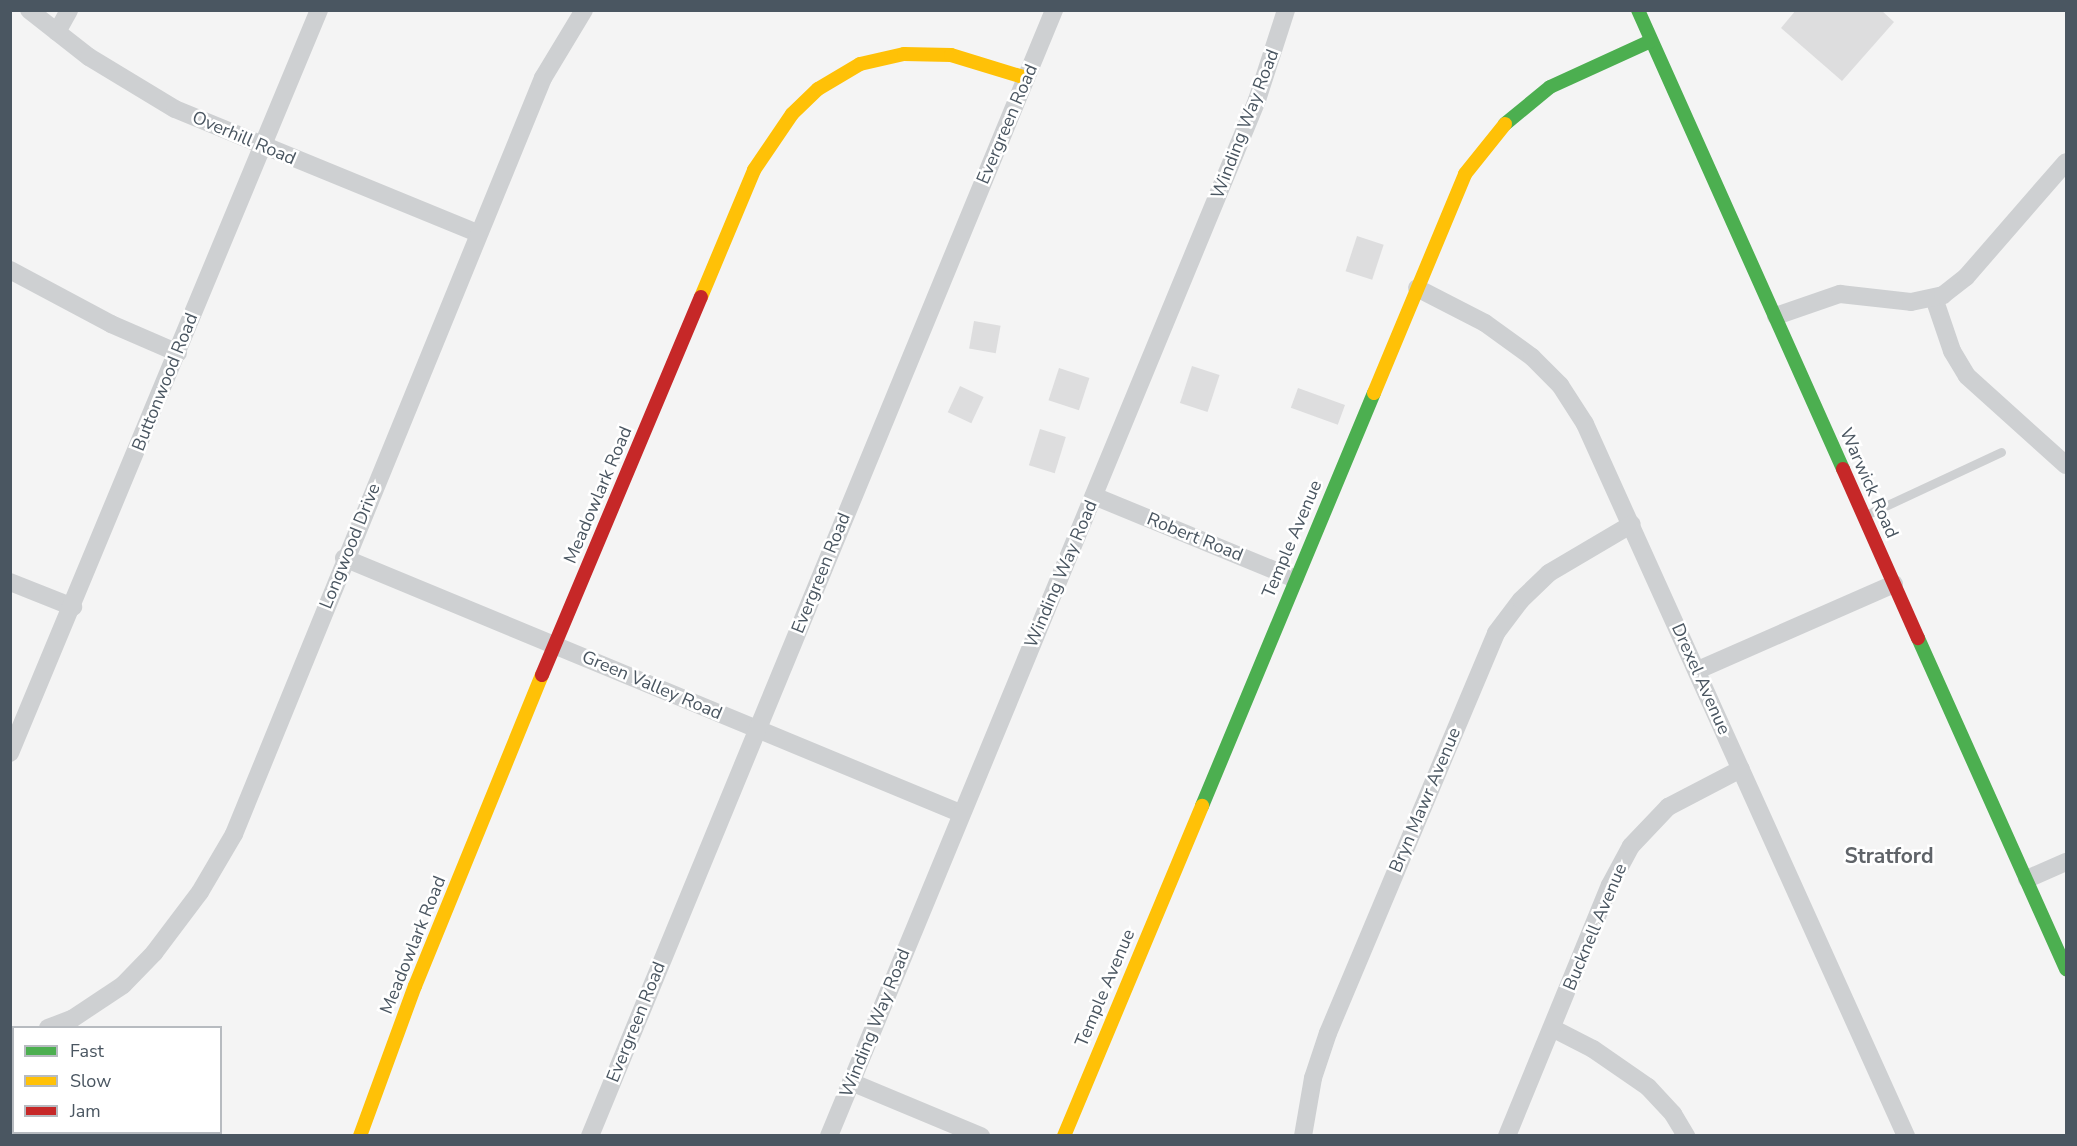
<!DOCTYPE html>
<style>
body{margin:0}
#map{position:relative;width:2077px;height:1146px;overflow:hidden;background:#f4f4f4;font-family:"Nunito Sans",sans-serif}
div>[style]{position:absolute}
.building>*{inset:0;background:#ddddde;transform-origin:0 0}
.lane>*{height:9px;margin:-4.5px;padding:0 4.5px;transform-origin:4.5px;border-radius:4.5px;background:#ced0d2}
.street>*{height:18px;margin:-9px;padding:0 9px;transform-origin:9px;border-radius:9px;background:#ced0d2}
.fast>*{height:14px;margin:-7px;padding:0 7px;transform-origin:7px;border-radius:7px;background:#4caf50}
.slow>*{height:14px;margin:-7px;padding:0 7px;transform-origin:7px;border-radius:7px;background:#ffc107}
.jam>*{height:14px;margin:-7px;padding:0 7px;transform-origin:7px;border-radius:7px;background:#c62828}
span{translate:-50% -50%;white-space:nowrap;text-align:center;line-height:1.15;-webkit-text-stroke:5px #fff;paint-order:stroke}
.street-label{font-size:18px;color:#4a5661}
.quarter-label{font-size:21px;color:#5f6368;font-weight:700}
.frame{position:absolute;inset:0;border:12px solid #4a5661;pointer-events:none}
.legend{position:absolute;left:12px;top:1026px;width:210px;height:108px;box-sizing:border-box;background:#fff;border:2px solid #b7bbc0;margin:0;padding:8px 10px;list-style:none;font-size:18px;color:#4a5661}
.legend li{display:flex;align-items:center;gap:12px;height:30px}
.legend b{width:30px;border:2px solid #b7bbc0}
</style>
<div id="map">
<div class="building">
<i style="clip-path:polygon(1796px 10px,1881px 10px,1894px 22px,1842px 81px,1781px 28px)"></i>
<i style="left:1357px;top:236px;width:28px;height:37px;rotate:18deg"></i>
<i style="left:974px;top:321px;width:27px;height:28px;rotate:10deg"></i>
<i style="left:1192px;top:366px;width:29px;height:39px;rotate:18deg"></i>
<i style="left:1059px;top:368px;width:32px;height:34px;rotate:18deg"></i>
<i style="left:960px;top:386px;width:26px;height:29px;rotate:25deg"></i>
<i style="left:1298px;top:388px;width:50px;height:21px;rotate:20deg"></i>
<i style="left:1040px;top:429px;width:27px;height:38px;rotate:17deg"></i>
</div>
<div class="lane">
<i style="left:1866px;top:515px;width:149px;rotate:-25deg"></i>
</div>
<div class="street">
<i style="left:29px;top:10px;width:76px;rotate:38.1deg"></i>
<i style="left:89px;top:57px;width:100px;rotate:31.2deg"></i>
<i style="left:175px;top:109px;width:326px;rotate:22.3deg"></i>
<i style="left:57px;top:32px;width:25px;rotate:-61deg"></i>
<i style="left:10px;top:270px;width:115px;rotate:28.1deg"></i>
<i style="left:111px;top:324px;width:73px;rotate:23.4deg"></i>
<i style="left:1417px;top:288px;width:76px;rotate:27.2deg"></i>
<i style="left:1485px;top:323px;width:58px;rotate:35.9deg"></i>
<i style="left:1532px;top:357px;width:40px;rotate:45deg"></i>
<i style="left:1560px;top:385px;width:46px;rotate:57.3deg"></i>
<i style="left:1585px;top:424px;width:781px;rotate:65.73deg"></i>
<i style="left:1934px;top:298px;width:56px;rotate:71.2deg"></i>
<i style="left:1952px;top:351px;width:29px;rotate:59deg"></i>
<i style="left:1967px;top:376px;width:133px;rotate:42deg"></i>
<i style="left:1776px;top:316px;width:68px;rotate:-19deg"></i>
<i style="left:1840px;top:294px;width:71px;rotate:6.4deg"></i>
<i style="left:1911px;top:302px;width:33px;rotate:-12deg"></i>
<i style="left:1943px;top:295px;width:29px;rotate:-38deg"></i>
<i style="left:1966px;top:277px;width:152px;rotate:-49deg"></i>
<i style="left:1094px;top:496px;width:217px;rotate:22.4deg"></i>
<i style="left:344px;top:558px;width:667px;rotate:22.49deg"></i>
<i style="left:10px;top:582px;width:68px;rotate:21.6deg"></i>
<i style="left:1698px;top:670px;width:214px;rotate:-23.7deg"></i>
<i style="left:10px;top:753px;width:805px;rotate:-67.42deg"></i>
<i style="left:2027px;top:879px;width:43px;rotate:-23.6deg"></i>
<i style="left:48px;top:1028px;width:26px;rotate:-21deg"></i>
<i style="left:72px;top:1019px;width:61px;rotate:-33.7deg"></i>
<i style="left:123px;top:985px;width:45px;rotate:-45.9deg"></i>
<i style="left:154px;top:953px;width:76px;rotate:-53deg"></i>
<i style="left:200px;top:892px;width:67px;rotate:-59.6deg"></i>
<i style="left:234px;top:834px;width:817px;rotate:-67.77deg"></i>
<i style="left:543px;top:78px;width:79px;rotate:-58.9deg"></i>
<i style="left:1552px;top:1028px;width:46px;rotate:27.1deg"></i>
<i style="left:1593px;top:1049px;width:67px;rotate:34.6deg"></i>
<i style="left:1648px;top:1087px;width:37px;rotate:47deg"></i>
<i style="left:1673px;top:1114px;width:26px;rotate:59deg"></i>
<i style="left:10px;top:1040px;width:4px"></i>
<i style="left:851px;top:1082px;width:141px;rotate:22.6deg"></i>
<i style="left:100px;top:1132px;width:4px;rotate:90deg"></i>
<i style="left:590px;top:1136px;width:1218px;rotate:-67.6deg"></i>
<i style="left:829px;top:1136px;width:1121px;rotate:-67.55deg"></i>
<i style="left:1257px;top:100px;width:95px;rotate:-72.1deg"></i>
<i style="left:1303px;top:1136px;width:59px;rotate:-80.2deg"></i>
<i style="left:1313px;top:1078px;width:47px;rotate:-71.6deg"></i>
<i style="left:1328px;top:1033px;width:434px;rotate:-67.2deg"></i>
<i style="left:1496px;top:633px;width:41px;rotate:-52.9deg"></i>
<i style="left:1521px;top:600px;width:39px;rotate:-44deg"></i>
<i style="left:1549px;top:573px;width:96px;rotate:-30.6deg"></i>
<i style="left:1507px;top:1136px;width:271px;rotate:-67.7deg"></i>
<i style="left:1610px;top:885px;width:44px;rotate:-61.7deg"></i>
<i style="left:1631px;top:846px;width:54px;rotate:-46.5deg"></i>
<i style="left:1668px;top:807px;width:82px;rotate:-27.5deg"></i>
</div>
<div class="fast">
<i style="left:1638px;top:10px;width:503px;rotate:65.93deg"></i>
<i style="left:1505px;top:124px;width:58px;rotate:-39.4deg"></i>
<i style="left:1550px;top:87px;width:111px;rotate:-24.5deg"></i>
<i style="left:1918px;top:638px;width:363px;rotate:65.9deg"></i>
<i style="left:1202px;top:806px;width:447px;rotate:-67.4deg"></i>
</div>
<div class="slow">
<i style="left:701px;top:297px;width:138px;rotate:-67.3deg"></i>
<i style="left:754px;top:170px;width:68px;rotate:-55.8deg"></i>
<i style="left:792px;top:114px;width:36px;rotate:-44deg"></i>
<i style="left:818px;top:89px;width:49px;rotate:-30.8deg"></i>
<i style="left:860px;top:64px;width:45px;rotate:-12.8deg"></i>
<i style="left:904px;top:54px;width:47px;rotate:1.2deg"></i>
<i style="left:951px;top:55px;width:78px;rotate:17deg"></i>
<i style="left:1374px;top:393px;width:237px;rotate:-67.4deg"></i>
<i style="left:1465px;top:174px;width:64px;rotate:-51.3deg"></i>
<i style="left:360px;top:1136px;width:160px;rotate:-69.9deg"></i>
<i style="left:415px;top:986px;width:336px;rotate:-67.8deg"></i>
<i style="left:1064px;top:1136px;width:358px;rotate:-67.3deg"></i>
</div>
<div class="jam">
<i style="left:1843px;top:469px;width:185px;rotate:66.1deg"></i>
<i style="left:542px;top:675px;width:410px;rotate:-67.2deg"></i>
</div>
<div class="street-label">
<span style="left:1007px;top:124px;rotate:-67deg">Evergreen Road</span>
<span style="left:1245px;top:124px;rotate:-69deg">Winding Way Road</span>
<span style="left:244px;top:138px;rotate:23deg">Overhill Road</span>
<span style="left:165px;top:382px;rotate:-68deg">Buttonwood Road</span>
<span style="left:1869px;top:483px;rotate:66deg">Warwick Road</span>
<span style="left:598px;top:495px;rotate:-67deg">Meadowlark Road</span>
<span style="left:1195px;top:537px;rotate:22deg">Robert Road</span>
<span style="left:1292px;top:539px;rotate:-67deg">Temple Avenue</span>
<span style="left:350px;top:546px;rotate:-68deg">Longwood Drive</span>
<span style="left:821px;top:573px;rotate:-68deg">Evergreen Road</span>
<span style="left:1061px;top:574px;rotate:-67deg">Winding Way Road</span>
<span style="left:1701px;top:679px;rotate:66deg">Drexel Avenue</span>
<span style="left:652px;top:685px;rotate:23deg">Green Valley Road</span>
<span style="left:1425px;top:800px;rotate:-67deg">Bryn Mawr Avenue</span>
<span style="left:1595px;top:927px;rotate:-67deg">Bucknell Avenue</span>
<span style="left:413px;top:945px;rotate:-68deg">Meadowlark Road</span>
<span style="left:1105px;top:988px;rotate:-67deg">Temple Avenue</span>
<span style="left:636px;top:1022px;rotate:-68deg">Evergreen Road</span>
<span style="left:875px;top:1023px;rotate:-68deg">Winding Way Road</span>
</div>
<div class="quarter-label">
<span style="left:1889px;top:856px">Stratford</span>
</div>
<div class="frame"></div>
<ul class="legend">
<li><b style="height:8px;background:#4caf50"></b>Fast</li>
<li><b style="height:8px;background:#ffc107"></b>Slow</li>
<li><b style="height:8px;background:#c62828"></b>Jam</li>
</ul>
</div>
